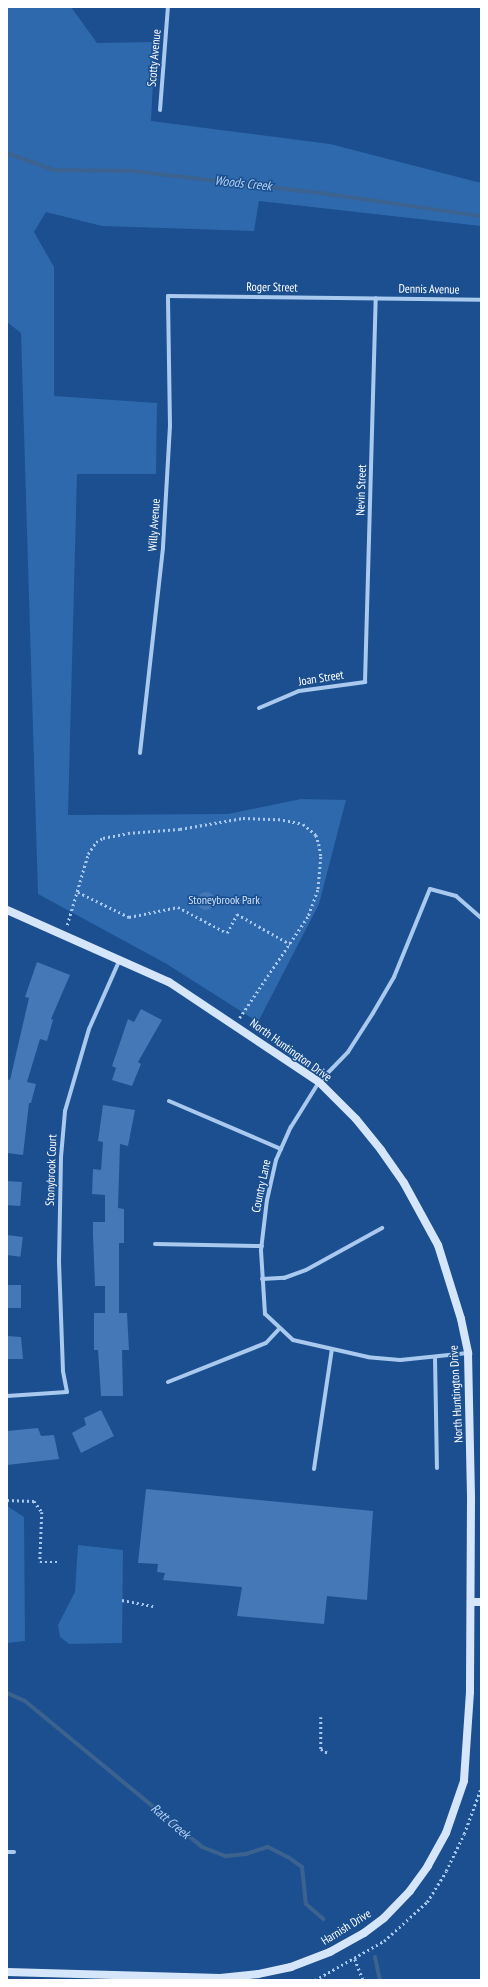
<!DOCTYPE html>
<style>
body{margin:0}
#map{position:relative;width:488px;height:1987px;overflow:hidden;background:#1b4f8f;font-family:"PT Sans Narrow",sans-serif}
div>[style]{position:absolute}
.green>*{inset:0;background:#2e69ad}
.stream>*{height:4px;margin:-2px;padding:0 2px;transform-origin:2px;border-radius:2px;background:#3c6290}
.building>*{inset:0;background:#4478b7;transform-origin:0 0}
.round{border-radius:50%}
.path>*{height:2.5px;margin-top:-1.25px;transform-origin:0;background:repeating-linear-gradient(90deg,#a9c9ee 0 2px,transparent 0 5px)}
.street>*{height:4px;margin:-2px;padding:0 2px;transform-origin:2px;border-radius:2px;background:#a9c9ee}
.secondary>*{height:8px;margin:-4px;padding:0 4px;transform-origin:4px;border-radius:4px;background:#d6e6fa}
span{translate:-50% -50%;white-space:nowrap;text-align:center;line-height:1.15;-webkit-text-stroke:3px #1b4f8f;paint-order:stroke}
.street-label{font-size:12px;color:#fff}
.park-label{font-size:12px;color:#cfe3fa}
.water-label{font-size:13px;color:#b5d3f5;font-style:italic}
.frame{position:absolute;inset:0;border:8px solid #fff;pointer-events:none}
</style>
<div id="map">
<div class="green">
<i style="clip-path:polygon(7px 7px,71px 7px,97px 43px,155px 42px,151px 121px,330px 144px,481px 183px,481px 226px,259px 201px,254px 231px,102px 226px,46px 212px,34px 232px,54px 267px,54px 396px,157px 403px,156px 474px,77px 474px,68px 815px,228px 814px,301px 799px,346px 800px,319px 904px,258px 1022px,165px 963px,38px 894px,21px 333px,7px 322px)"></i>
<i style="clip-path:polygon(7px 1506px,24px 1517px,25px 1641px,7px 1643px)"></i>
<i style="clip-path:polygon(78px 1545px,123px 1550px,122px 1643px,69px 1644px,60px 1637px,58px 1625px,75px 1592px)"></i>
</div>
<div class="stream">
<i style="left:7px;top:153px;width:50px;rotate:19.9deg"></i>
<i style="left:54px;top:170px;width:79px;rotate:0.7deg"></i>
<i style="left:133px;top:171px;width:189px;rotate:6.7deg"></i>
<i style="left:321px;top:193px;width:162px;rotate:8.2deg"></i>
<i style="left:7px;top:1693px;width:20px;rotate:24deg"></i>
<i style="left:25px;top:1701px;width:229px;rotate:39.5deg"></i>
<i style="left:202px;top:1847px;width:26px;rotate:21deg"></i>
<i style="left:226px;top:1856px;width:20px;rotate:-6deg"></i>
<i style="left:246px;top:1854px;width:23px;rotate:-18deg"></i>
<i style="left:268px;top:1847px;width:22px;rotate:27deg"></i>
<i style="left:288px;top:1857px;width:17px;rotate:36deg"></i>
<i style="left:302px;top:1867px;width:37px;rotate:84deg"></i>
<i style="left:306px;top:1904px;width:23px;rotate:41deg"></i>
<i style="left:375px;top:1957px;width:24px;rotate:78deg"></i>
</div>
<div class="building">
<i class="round" style="left:197px;top:892px;width:18px;height:18px"></i>
<i style="clip-path:polygon(37px 962px,70px 975px,51px 1019px,53px 1020px,47px 1041px,40px 1039px,27px 1082px,36px 1084px,31px 1103px,29px 1103px,23px 1155px,7px 1153px,7px 1079px,10px 1080px,29px 998px,25px 997px)"></i>
<i style="clip-path:polygon(141px 1009px,162px 1020px,138px 1062px,141px 1064px,132px 1086px,112px 1080px,116px 1068px,112px 1066px,128px 1019px,134px 1022px)"></i>
<i style="clip-path:polygon(103px 1105px,135px 1110px,128px 1146px,120px 1144px,118px 1208px,124px 1209px,124px 1243px,119px 1243px,119px 1313px,127px 1313px,129px 1350px,122px 1350px,123px 1396px,101px 1396px,98px 1350px,94px 1350px,94px 1313px,105px 1313px,105px 1286px,95px 1286px,93px 1235px,93px 1222px,105px 1222px,105px 1195px,92px 1194px,93px 1169px,101px 1170px,103px 1142px,98px 1141px)"></i>
<i style="left:7px;top:1181px;width:15px;height:24px;rotate:4deg"></i>
<i style="left:7px;top:1235px;width:16px;height:20px;rotate:7deg"></i>
<i style="left:7px;top:1285px;width:14px;height:23px"></i>
<i style="clip-path:polygon(7px 1336px,21px 1337px,23px 1359px,7px 1359px)"></i>
<i style="clip-path:polygon(101px 1410px,114px 1436px,81px 1453px,72px 1433px,86px 1425px,84px 1418px)"></i>
<i style="clip-path:polygon(38px 1428px,41px 1436px,54px 1435px,59px 1459px,7px 1465px,7px 1431px)"></i>
<i style="clip-path:polygon(146px 1489px,373px 1511px,367px 1600px,327px 1596px,324px 1624px,237px 1616px,242px 1587px,163px 1580px,165px 1573px,157px 1572px,158px 1564px,138px 1563px)"></i>
</div>
<div class="path">
<i style="left:78px;top:892px;width:57px;rotate:26.1deg"></i>
<i style="left:129px;top:917px;width:50px;rotate:-11.5deg"></i>
<i style="left:178px;top:907px;width:55px;rotate:28deg"></i>
<i style="left:227px;top:933px;width:21px;rotate:-62deg"></i>
<i style="left:237px;top:914px;width:61px;rotate:29.5deg"></i>
<i style="left:67px;top:925px;width:74px;rotate:-73.5deg"></i>
<i style="left:88px;top:854px;width:14px;rotate:-56deg"></i>
<i style="left:96px;top:842px;width:8px;rotate:-30deg"></i>
<i style="left:103px;top:838px;width:25px;rotate:-11deg"></i>
<i style="left:128px;top:833px;width:52px;rotate:-4.4deg"></i>
<i style="left:180px;top:829px;width:64px;rotate:-9.9deg"></i>
<i style="left:243px;top:818px;width:35px;rotate:2deg"></i>
<i style="left:278px;top:819px;width:25px;rotate:11deg"></i>
<i style="left:303px;top:824px;width:17px;rotate:40deg"></i>
<i style="left:316px;top:835px;width:9px;rotate:72deg"></i>
<i style="left:319px;top:844px;width:13px;rotate:81deg"></i>
<i style="left:321px;top:857px;width:33px;rotate:95deg"></i>
<i style="left:318px;top:890px;width:29px;rotate:110deg"></i>
<i style="left:308px;top:917px;width:122px;rotate:124deg"></i>
<i style="left:7px;top:1500px;width:27px;rotate:2deg"></i>
<i style="left:34px;top:1501px;width:14px;rotate:54deg"></i>
<i style="left:42px;top:1512px;width:50px;rotate:92.3deg"></i>
<i style="left:40px;top:1562px;width:17px"></i>
<i style="left:122px;top:1600px;width:32px;rotate:11deg"></i>
<i style="left:321px;top:1717px;width:32px;rotate:90deg"></i>
<i style="left:321px;top:1749px;width:8px;rotate:30deg"></i>
<i style="left:355px;top:1959px;width:22px;rotate:69deg"></i>
<i style="left:315px;top:1980px;width:79px;rotate:-29.5deg"></i>
<i style="left:384px;top:1941px;width:58px;rotate:-42.2deg"></i>
<i style="left:427px;top:1902px;width:36px;rotate:-58deg"></i>
<i style="left:446px;top:1871px;width:41px;rotate:-64.1deg"></i>
<i style="left:464px;top:1834px;width:49px;rotate:-69.7deg"></i>
</div>
<div class="street">
<i style="left:160px;top:110px;width:103px;rotate:-85.6deg"></i>
<i style="left:259px;top:708px;width:43px;rotate:-23deg"></i>
<i style="left:299px;top:691px;width:67px;rotate:-7.8deg"></i>
<i style="left:365px;top:682px;width:384px;rotate:-88.4deg"></i>
<i style="left:140px;top:753px;width:207px;rotate:-83.6deg"></i>
<i style="left:163px;top:547px;width:121px;rotate:-86.7deg"></i>
<i style="left:170px;top:426px;width:130px;rotate:-90.9deg"></i>
<i style="left:168px;top:296px;width:313px;rotate:0.7deg"></i>
<i style="left:169px;top:1101px;width:122px;rotate:23.2deg"></i>
<i style="left:155px;top:1244px;width:107px;rotate:1.1deg"></i>
<i style="left:262px;top:1279px;width:22px;rotate:-3deg"></i>
<i style="left:284px;top:1278px;width:23px;rotate:-20deg"></i>
<i style="left:306px;top:1270px;width:87px;rotate:-28.9deg"></i>
<i style="left:468px;top:1353px;width:68px;rotate:174.1deg"></i>
<i style="left:400px;top:1360px;width:32px;rotate:-175deg"></i>
<i style="left:368px;top:1357px;width:77px;rotate:-167.2deg"></i>
<i style="left:293px;top:1340px;width:38px;rotate:-137deg"></i>
<i style="left:265px;top:1314px;width:64px;rotate:-93.6deg"></i>
<i style="left:261px;top:1250px;width:50px;rotate:-83.2deg"></i>
<i style="left:267px;top:1200px;width:41px;rotate:-77.3deg"></i>
<i style="left:276px;top:1160px;width:36px;rotate:-66deg"></i>
<i style="left:291px;top:1127px;width:53px;rotate:-58.1deg"></i>
<i style="left:319px;top:1082px;width:42px;rotate:-46deg"></i>
<i style="left:348px;top:1052px;width:46px;rotate:-57.3deg"></i>
<i style="left:373px;top:1013px;width:42px;rotate:-59.7deg"></i>
<i style="left:394px;top:977px;width:95px;rotate:-67.8deg"></i>
<i style="left:430px;top:889px;width:27px;rotate:15deg"></i>
<i style="left:456px;top:896px;width:33px;rotate:41deg"></i>
<i style="left:435px;top:1357px;width:111px;rotate:89deg"></i>
<i style="left:168px;top:1382px;width:105px;rotate:-21.7deg"></i>
<i style="left:266px;top:1343px;width:19px;rotate:-47deg"></i>
<i style="left:7px;top:1396px;width:60px;rotate:-3.8deg"></i>
<i style="left:67px;top:1392px;width:21px;rotate:-101deg"></i>
<i style="left:63px;top:1371px;width:110px;rotate:-92.1deg"></i>
<i style="left:59px;top:1261px;width:104px;rotate:-88.9deg"></i>
<i style="left:61px;top:1157px;width:46px;rotate:-85deg"></i>
<i style="left:65px;top:1111px;width:85px;rotate:-73.7deg"></i>
<i style="left:89px;top:1029px;width:77px;rotate:-66.1deg"></i>
<i style="left:314px;top:1469px;width:121px;rotate:-81.5deg"></i>
<i style="left:7px;top:1852px;width:7px"></i>
</div>
<div class="secondary">
<i style="left:7px;top:910px;width:177px;rotate:24deg"></i>
<i style="left:169px;top:982px;width:180px;rotate:33.7deg"></i>
<i style="left:319px;top:1082px;width:52px;rotate:45deg"></i>
<i style="left:356px;top:1119px;width:40px;rotate:51deg"></i>
<i style="left:381px;top:1150px;width:40px;rotate:55.1deg"></i>
<i style="left:404px;top:1183px;width:71px;rotate:61.3deg"></i>
<i style="left:438px;top:1245px;width:77px;rotate:72.7deg"></i>
<i style="left:461px;top:1319px;width:35px;rotate:78deg"></i>
<i style="left:468px;top:1353px;width:145px;rotate:88.8deg"></i>
<i style="left:471px;top:1498px;width:194px;rotate:90.3deg"></i>
<i style="left:470px;top:1692px;width:89px;rotate:93.9deg"></i>
<i style="left:464px;top:1781px;width:55px;rotate:109.1deg"></i>
<i style="left:446px;top:1833px;width:38px;rotate:119deg"></i>
<i style="left:428px;top:1866px;width:31px;rotate:126deg"></i>
<i style="left:410px;top:1891px;width:37px;rotate:134deg"></i>
<i style="left:384px;top:1918px;width:25px;rotate:143deg"></i>
<i style="left:364px;top:1933px;width:39px;rotate:151deg"></i>
<i style="left:330px;top:1952px;width:42px;rotate:159deg"></i>
<i style="left:291px;top:1967px;width:34px;rotate:168deg"></i>
<i style="left:258px;top:1974px;width:38px;rotate:174deg"></i>
<i style="left:220px;top:1978px;width:213px;rotate:-178.4deg"></i>
<i style="left:471px;top:1602px;width:10px"></i>
</div>
<div class="street-label">
<span style="left:154px;top:58px;rotate:-85deg">Scotty Avenue</span>
<span style="left:272px;top:287px;rotate:1deg">Roger Street</span>
<span style="left:429px;top:289px;rotate:1deg">Dennis Avenue</span>
<span style="left:361px;top:490px;rotate:-88deg">Nevin Street</span>
<span style="left:154px;top:525px;rotate:-86deg">Willy Avenue</span>
<span style="left:321px;top:678px;rotate:-9deg">Joan Street</span>
<span style="left:291px;top:1050px;rotate:36deg">North Huntington Drive</span>
<span style="left:51px;top:1170px;rotate:-88deg">Stonybrook Court</span>
<span style="left:261px;top:1186px;rotate:-78deg">Country Lane</span>
<span style="left:456px;top:1394px;rotate:-93deg">North Huntington Drive</span>
<span style="left:346px;top:1927px;rotate:-32deg">Harnish Drive</span>
</div>
<div class="park-label">
<span style="left:224px;top:900px">Stoneybrook Park</span>
</div>
<div class="water-label">
<span style="left:243px;top:184px;rotate:6deg">Woods Creek</span>
<span style="left:170px;top:1822px;rotate:40deg">Ratt Creek</span>
</div>
<div class="frame"></div>
</div>
